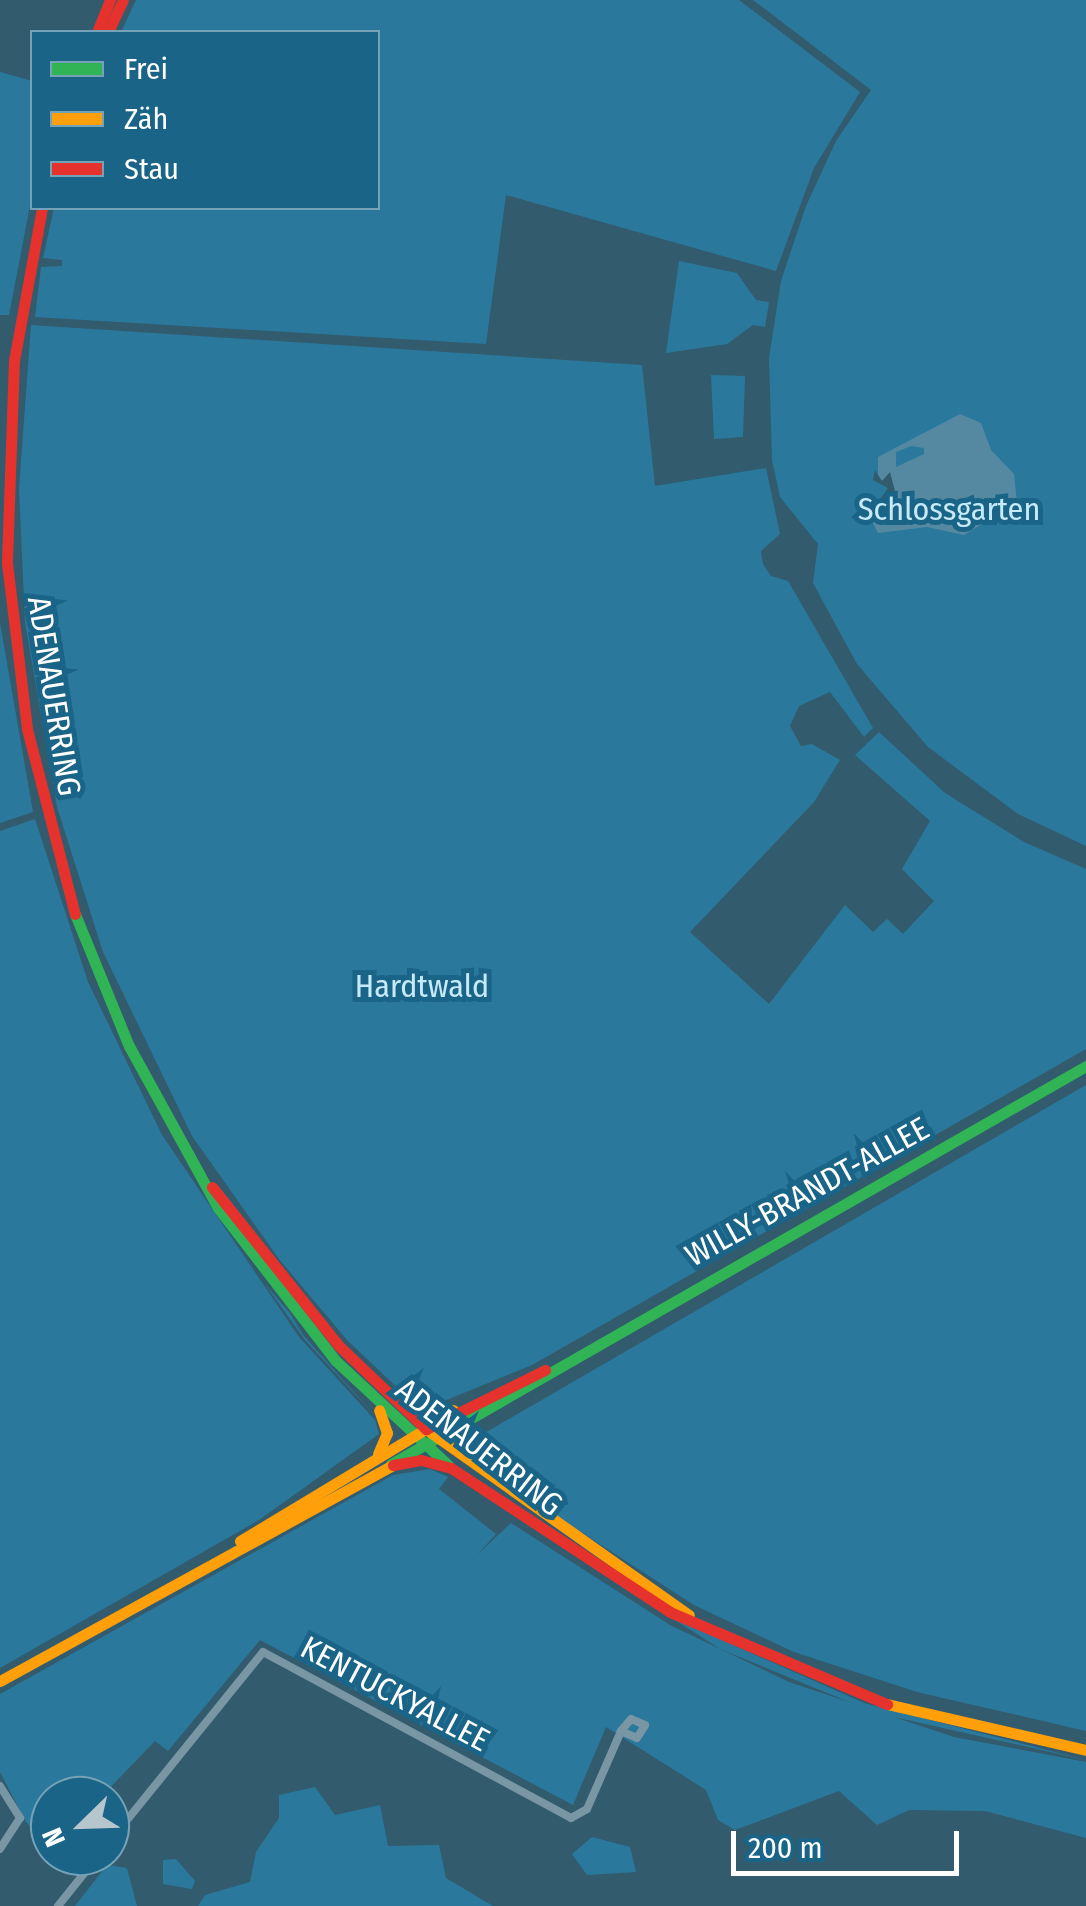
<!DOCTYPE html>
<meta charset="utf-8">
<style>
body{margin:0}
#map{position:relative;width:1086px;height:1906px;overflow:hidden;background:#325b6e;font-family:"Fira Sans Condensed",sans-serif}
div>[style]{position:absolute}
.green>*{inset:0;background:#2a799d}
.water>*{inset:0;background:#5589a2}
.pier>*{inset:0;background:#325b6e}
.street>*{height:8px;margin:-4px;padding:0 4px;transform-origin:4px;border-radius:4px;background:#7996a4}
.fast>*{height:11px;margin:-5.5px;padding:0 5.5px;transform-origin:5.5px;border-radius:5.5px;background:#30b455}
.slow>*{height:11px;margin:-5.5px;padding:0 5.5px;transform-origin:5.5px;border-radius:5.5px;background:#ff9f0a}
.jam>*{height:11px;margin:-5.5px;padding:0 5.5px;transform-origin:5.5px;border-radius:5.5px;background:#e5322d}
span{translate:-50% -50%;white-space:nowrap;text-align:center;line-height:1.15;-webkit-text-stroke:10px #196487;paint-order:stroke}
.park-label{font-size:32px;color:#c6eaf9}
.street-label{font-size:32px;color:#fff}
.legend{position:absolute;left:30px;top:30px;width:350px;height:180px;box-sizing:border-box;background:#196487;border:2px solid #75a2b7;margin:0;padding:12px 18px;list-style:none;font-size:30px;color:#fff}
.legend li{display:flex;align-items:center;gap:20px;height:50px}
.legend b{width:50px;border:2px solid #75a2b7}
.north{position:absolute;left:30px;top:1776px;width:100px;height:100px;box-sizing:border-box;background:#196487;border:2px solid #75a2b7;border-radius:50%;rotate:247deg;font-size:28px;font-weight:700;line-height:40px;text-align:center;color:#fff}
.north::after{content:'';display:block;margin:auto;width:35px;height:45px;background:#b7c6cc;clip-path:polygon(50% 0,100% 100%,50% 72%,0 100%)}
.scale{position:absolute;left:731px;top:1831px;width:228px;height:45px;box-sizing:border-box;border:5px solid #fff;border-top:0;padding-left:12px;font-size:30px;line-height:35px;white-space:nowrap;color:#fff;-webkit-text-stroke:8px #196487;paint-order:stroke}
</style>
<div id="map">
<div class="green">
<i style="clip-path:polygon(136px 0,739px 0,860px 92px,814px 168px,776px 271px,506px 195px,486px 344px,35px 317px,41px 267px,62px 266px,62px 260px,43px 258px,54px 208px,378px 208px,378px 32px,121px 32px)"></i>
<i style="clip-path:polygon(753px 0,1086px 0,1086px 846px,1018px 814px,928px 747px,857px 664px,813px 583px,818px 544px,780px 497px,772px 460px,769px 358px,781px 281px,806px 206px,836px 141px,871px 90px)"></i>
<i style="clip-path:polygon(0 72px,32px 81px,32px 195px,9px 315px,0 315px)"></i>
<i style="clip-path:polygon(679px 261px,737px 273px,756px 300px,769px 302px,765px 327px,753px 325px,727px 344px,666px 353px)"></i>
<i style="clip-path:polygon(31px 325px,642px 365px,655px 486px,766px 468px,780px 534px,761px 551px,763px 564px,771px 576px,788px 581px,873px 728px,864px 737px,830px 692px,799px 706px,790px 726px,801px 746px,812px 744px,840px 760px,814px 802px,690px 932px,769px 1004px,845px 905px,873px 932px,887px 919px,903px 934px,934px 901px,902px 869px,930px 821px,855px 755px,879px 732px,945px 793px,1024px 842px,1086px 869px,1086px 1049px,532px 1365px,444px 1401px,424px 1403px,405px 1395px,347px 1340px,279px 1259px,192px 1136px,103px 952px,57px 807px,25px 622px,19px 489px)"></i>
<i style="clip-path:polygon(711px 375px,745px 376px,743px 437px,714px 439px)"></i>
<i style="clip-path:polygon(0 623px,33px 812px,0 823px)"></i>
<i style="clip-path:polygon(35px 819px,88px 982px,162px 1135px,299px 1337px,375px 1420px,379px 1434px,259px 1520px,0 1668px,0 831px)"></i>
<i style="clip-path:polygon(1086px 1085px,1086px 1731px,917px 1692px,794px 1652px,694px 1605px,522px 1494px,462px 1446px)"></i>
<i style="clip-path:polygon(264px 1283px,290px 1313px,303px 1335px,377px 1418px,305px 1340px)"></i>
<i style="clip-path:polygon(430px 1469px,448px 1477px,439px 1489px,496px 1534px,477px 1555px,511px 1523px,670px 1625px,789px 1682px,954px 1737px,1086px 1762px,1086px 1838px,985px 1811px,909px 1810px,877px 1825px,839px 1791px,735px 1830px,718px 1820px,706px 1790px,606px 1727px,573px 1805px,260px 1640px,168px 1751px,155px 1741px,102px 1796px,50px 1796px,50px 1846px,26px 1822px,0 1772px,0 1694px,393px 1475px)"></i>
<i style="clip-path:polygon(672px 1618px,864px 1703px,1086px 1760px,876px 1713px,720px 1649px)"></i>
<i style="clip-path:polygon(315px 1787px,335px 1815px,380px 1805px,388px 1846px,439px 1845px,446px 1878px,493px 1906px,198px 1906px,205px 1895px,250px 1882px,256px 1852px,279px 1818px,279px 1795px)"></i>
<i style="clip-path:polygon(592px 1837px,630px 1847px,636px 1872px,587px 1875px,572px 1854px)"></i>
<i style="clip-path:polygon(176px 1859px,195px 1881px,192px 1889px,163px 1884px,163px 1860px)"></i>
<i style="clip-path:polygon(107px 1865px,127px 1868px,137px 1906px,75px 1906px)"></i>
</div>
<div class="water">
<i style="clip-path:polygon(evenodd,960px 414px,981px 423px,991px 450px,1014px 474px,1017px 503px,964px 535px,927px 527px,878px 533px,869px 515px,894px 491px,878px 478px,878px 457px,960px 414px,911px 446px,924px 448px,924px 454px,896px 467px,896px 452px,911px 446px)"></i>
</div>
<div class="pier">
<i style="clip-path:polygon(875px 470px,882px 481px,890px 472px,895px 491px,886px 500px,897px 511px,880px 506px,869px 515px,888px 488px,873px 480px)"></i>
</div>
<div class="street">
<i style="left:0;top:1786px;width:38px;rotate:58deg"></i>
<i style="left:20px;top:1818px;width:37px;rotate:123deg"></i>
<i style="left:110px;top:1841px;width:243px;rotate:-51deg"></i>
<i style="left:263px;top:1652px;width:350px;rotate:28.3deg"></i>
<i style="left:571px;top:1818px;width:18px;rotate:-29deg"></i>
<i style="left:587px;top:1809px;width:85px;rotate:-66.4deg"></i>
<i style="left:621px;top:1731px;width:17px;rotate:24deg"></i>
<i style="left:637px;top:1738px;width:15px;rotate:-58deg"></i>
<i style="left:645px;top:1725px;width:15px;rotate:-157deg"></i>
<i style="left:631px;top:1719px;width:16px;rotate:130deg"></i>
<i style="left:58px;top:1906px;width:64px;rotate:-51.3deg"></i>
</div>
<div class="fast">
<i style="left:75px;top:914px;width:143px;rotate:67.8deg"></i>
<i style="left:129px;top:1046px;width:185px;rotate:61.2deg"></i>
<i style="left:218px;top:1208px;width:193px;rotate:52.4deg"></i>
<i style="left:336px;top:1361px;width:153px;rotate:42.9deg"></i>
<i style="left:391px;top:1464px;width:801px;rotate:-29.8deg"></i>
</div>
<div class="slow">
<i style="left:407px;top:1410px;width:46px"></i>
<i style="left:378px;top:1454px;width:23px;rotate:-67deg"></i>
<i style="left:387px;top:1433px;width:24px;rotate:-109deg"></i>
<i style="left:240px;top:1541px;width:217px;rotate:-31.1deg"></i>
<i style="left:426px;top:1429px;width:322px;rotate:35.3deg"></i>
<i style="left:0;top:1681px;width:448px;rotate:-28.8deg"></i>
<i style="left:887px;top:1704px;width:204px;rotate:13deg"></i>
</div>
<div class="jam">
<i style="left:97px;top:32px;width:35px;rotate:-68deg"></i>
<i style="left:108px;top:32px;width:35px;rotate:-65deg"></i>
<i style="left:42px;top:208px;width:155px;rotate:100.4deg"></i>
<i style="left:14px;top:360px;width:203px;rotate:92deg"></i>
<i style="left:7px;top:563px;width:167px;rotate:83.1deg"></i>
<i style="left:27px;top:729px;width:191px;rotate:75.5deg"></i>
<i style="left:212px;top:1187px;width:202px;rotate:51.4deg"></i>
<i style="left:338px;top:1345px;width:122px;rotate:43.7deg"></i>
<i style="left:426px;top:1429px;width:133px;rotate:-26.4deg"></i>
<i style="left:393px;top:1465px;width:28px;rotate:-10deg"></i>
<i style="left:421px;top:1460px;width:31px;rotate:15deg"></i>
<i style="left:451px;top:1468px;width:262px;rotate:33.3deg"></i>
<i style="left:670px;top:1612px;width:236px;rotate:23deg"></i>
</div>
<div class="park-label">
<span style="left:949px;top:509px">Schlossgarten</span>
<span style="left:422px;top:986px">Hardtwald</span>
</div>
<div class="street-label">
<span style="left:54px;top:696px;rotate:81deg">ADENAUERRING</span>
<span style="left:807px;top:1192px;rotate:-29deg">WILLY-BRANDT-ALLEE</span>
<span style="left:479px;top:1447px;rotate:38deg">ADENAUERRING</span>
<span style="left:395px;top:1694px;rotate:28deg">KENTUCKYALLEE</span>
</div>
<ul class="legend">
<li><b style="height:12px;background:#30b455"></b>Frei</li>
<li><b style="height:12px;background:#ff9f0a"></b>Zäh</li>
<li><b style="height:12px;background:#e5322d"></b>Stau</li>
</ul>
<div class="north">N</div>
<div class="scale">200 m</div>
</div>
